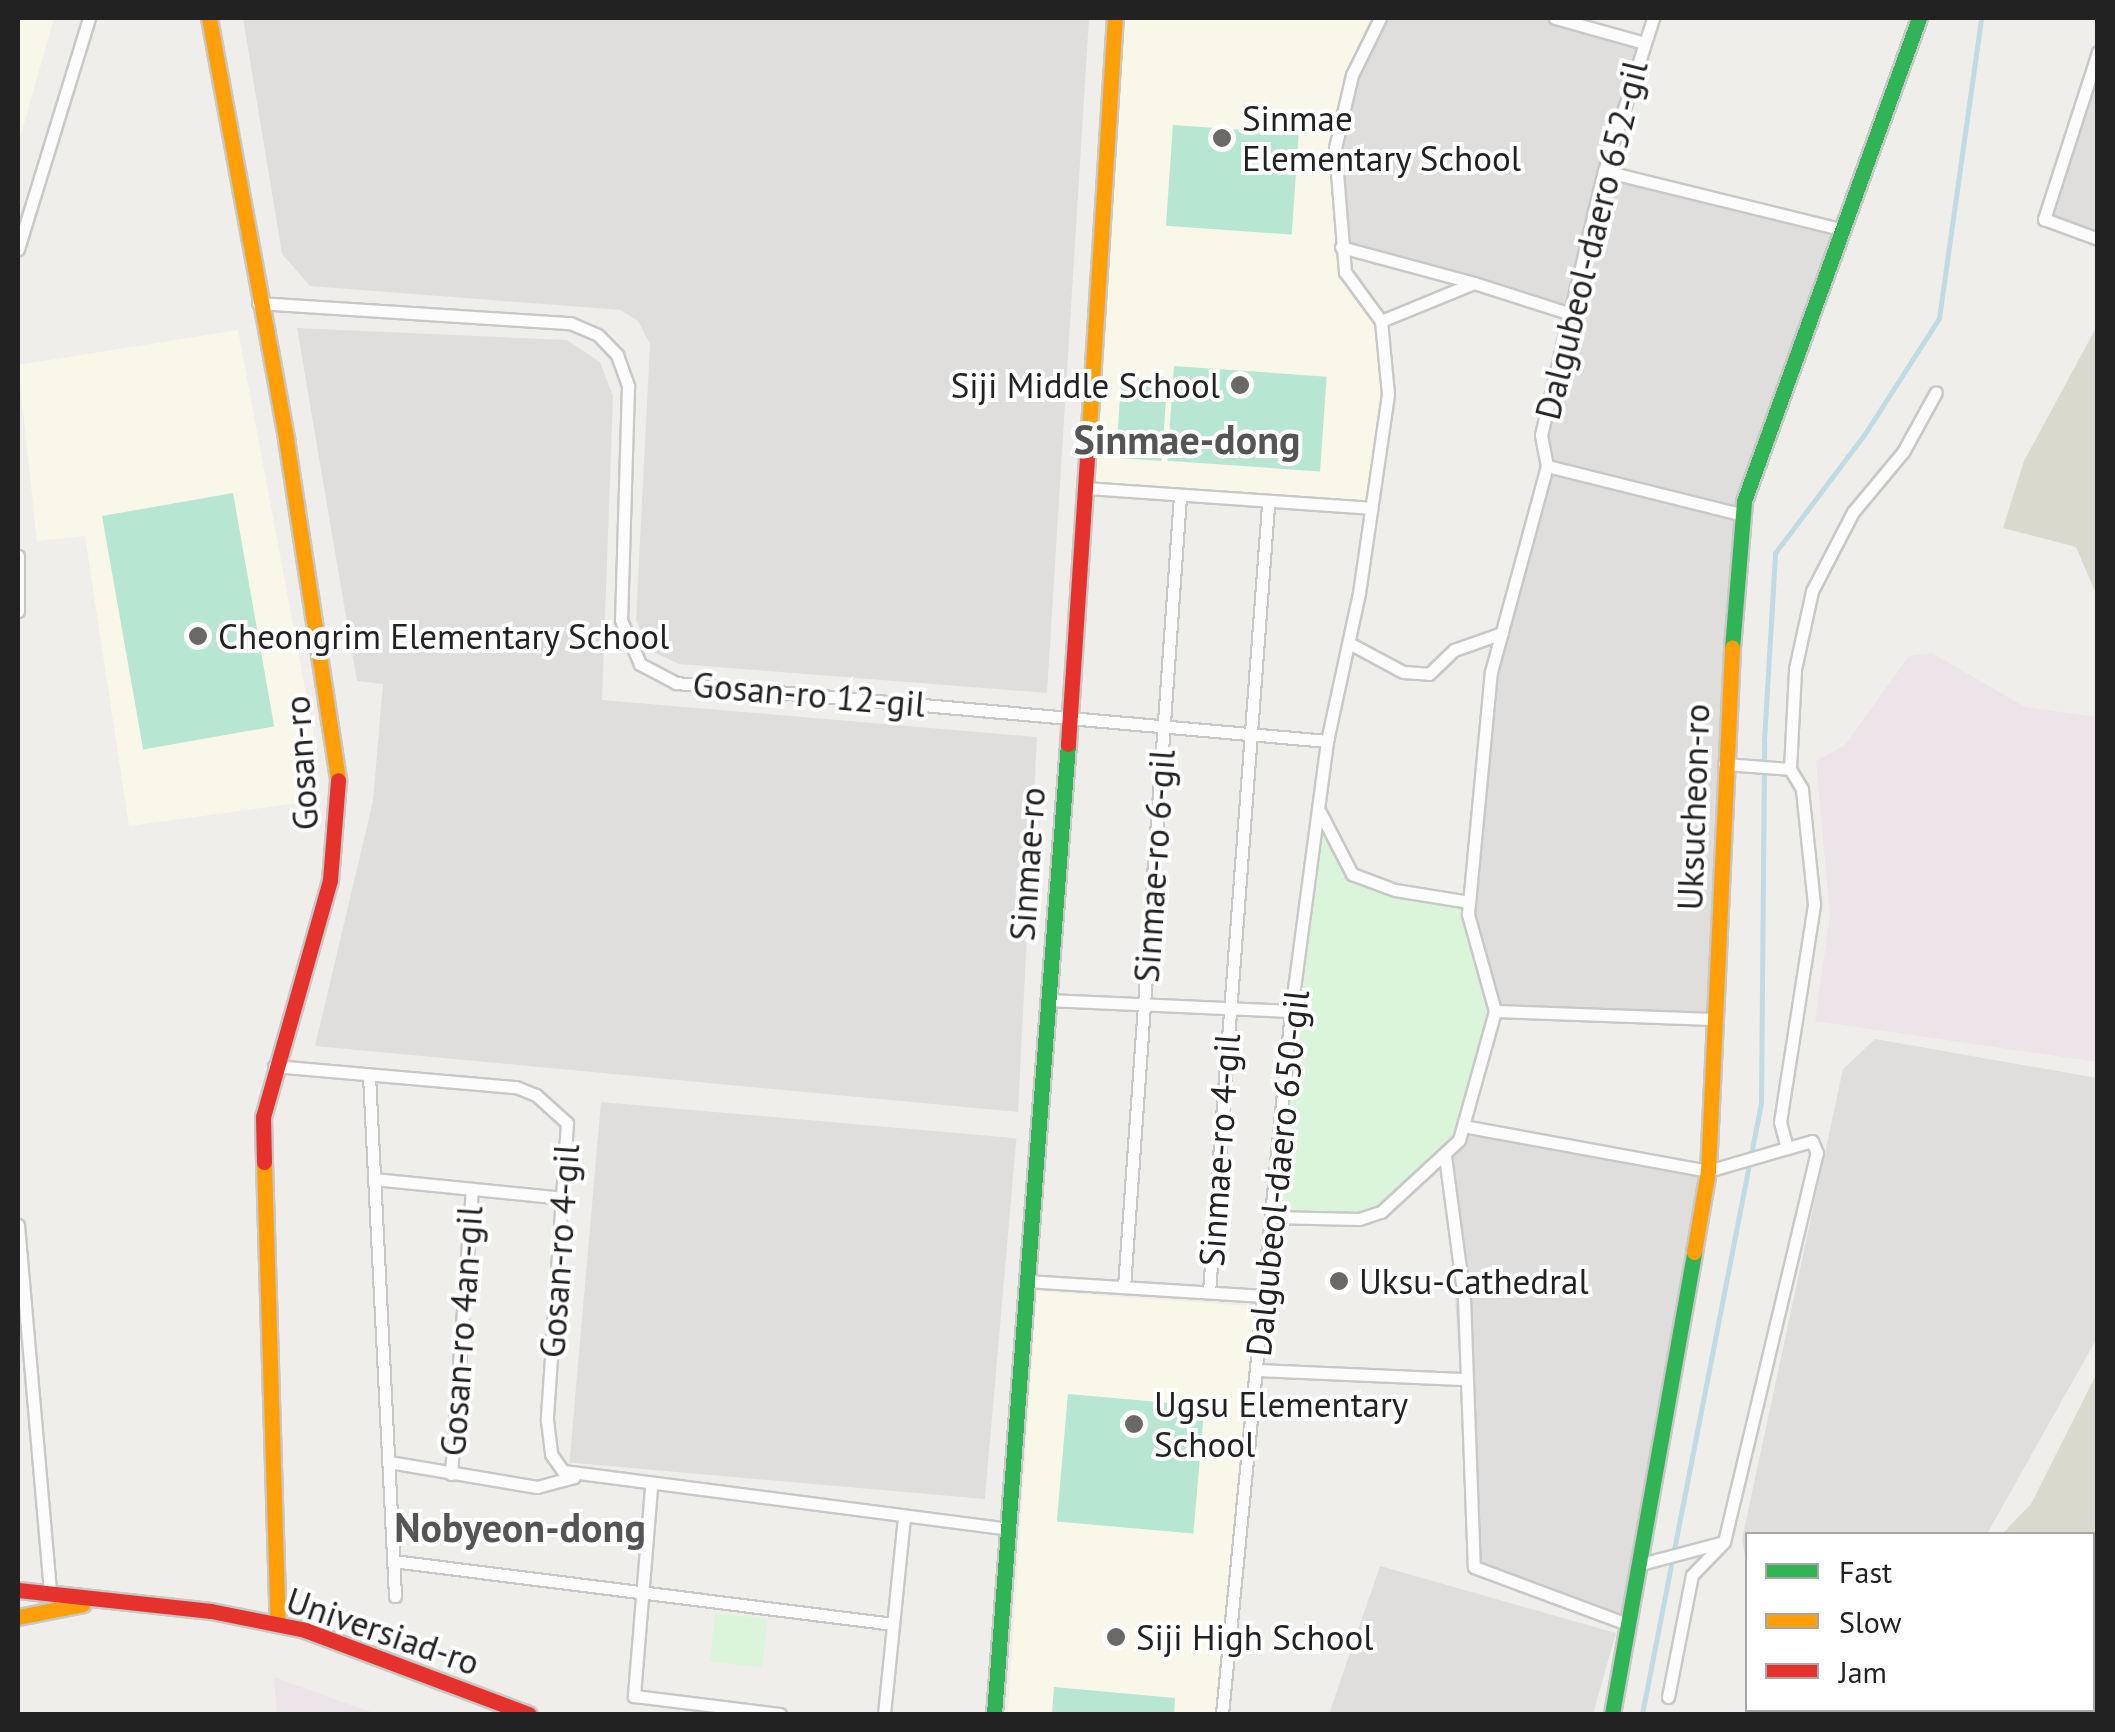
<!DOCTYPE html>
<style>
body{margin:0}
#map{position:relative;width:2115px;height:1732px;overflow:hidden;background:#f0eeeb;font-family:"PT Sans",sans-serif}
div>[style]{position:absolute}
.residential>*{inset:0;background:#dfdedc;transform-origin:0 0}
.industrial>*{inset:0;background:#ede4e9}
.education>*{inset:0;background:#f8f7e8;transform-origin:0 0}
.construction>*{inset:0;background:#d9d9cd}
.park>*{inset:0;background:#daf5da;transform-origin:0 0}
.pitch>*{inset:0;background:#b7e6d2;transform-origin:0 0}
.stream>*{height:5px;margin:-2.5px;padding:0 2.5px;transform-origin:2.5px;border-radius:2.5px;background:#bfdbe3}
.roads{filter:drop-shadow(2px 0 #c9c8c7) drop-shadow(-2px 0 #c9c8c7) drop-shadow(0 2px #c9c8c7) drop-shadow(0 -2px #c9c8c7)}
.street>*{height:11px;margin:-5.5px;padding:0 5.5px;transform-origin:5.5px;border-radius:5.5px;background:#fdfcfc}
.fast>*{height:15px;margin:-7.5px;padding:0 7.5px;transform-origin:7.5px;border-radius:7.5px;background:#30b455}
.slow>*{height:15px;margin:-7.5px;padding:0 7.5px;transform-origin:7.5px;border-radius:7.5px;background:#ff9f0a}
.jam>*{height:15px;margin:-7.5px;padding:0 7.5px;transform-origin:7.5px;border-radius:7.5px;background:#e5322d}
.dots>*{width:28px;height:28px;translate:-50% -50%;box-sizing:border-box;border:5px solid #fff;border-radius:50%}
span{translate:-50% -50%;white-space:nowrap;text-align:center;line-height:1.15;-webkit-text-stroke:8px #fff;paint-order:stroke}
.poi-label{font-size:35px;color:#222}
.left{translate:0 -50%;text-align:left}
.right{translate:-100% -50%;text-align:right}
.street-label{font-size:35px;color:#222}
.quarter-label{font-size:40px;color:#555;font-weight:700}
.frame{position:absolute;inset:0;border:20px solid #222;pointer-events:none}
.legend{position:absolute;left:1745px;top:1532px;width:350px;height:180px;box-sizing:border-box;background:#fff;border:2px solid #a7a7a7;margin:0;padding:12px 18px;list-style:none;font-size:30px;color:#222}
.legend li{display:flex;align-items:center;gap:20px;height:50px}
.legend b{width:50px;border:2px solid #a7a7a7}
</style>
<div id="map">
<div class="residential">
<i style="clip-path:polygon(243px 18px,1089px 18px,1047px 693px,679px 664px,651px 651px,636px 620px,650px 344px,638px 321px,621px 310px,310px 286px,282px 254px)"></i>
<i style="clip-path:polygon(1381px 18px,1555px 18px,1641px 42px,1608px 172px,1841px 229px,1743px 515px,1714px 1019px,1495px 1011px,1469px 902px,1502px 633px,1547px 466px,1541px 435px,1570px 314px,1341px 247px,1335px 148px,1352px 75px)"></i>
<i style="clip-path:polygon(2097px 52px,2097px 239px,2044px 219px)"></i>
<i style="clip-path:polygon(297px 328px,567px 340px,600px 362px,613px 396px,602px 700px,1037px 737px,1018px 1112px,315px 1046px,373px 801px,383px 684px,357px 681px)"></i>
<i style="clip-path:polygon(1875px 1039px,2097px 1078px,2097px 1338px,1987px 1534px,1748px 1534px,1747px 1567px,1742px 1539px,1843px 1069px)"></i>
<i style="left:601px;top:1102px;width:417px;height:362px;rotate:5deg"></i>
<i style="clip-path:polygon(1463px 1126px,1708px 1171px,1627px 1624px,1474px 1567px,1445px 1156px)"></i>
<i style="clip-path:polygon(1380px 1566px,1616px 1633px,1593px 1714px,1329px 1714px)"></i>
</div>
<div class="industrial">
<i style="clip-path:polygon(1932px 653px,2025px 707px,2097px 717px,2097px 1062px,1815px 1021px,1830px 916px,1816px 761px,1845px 745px,1909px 656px)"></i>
<i style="clip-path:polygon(274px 1677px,337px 1700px,377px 1714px,277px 1714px)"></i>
</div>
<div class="education">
<i style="clip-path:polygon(18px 18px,54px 18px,18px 145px)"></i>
<i style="clip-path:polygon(1115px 18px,1380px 18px,1359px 54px,1339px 128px,1341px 254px,1388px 349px,1371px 508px,1086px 488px)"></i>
<i style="clip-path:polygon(238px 330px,313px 732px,313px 801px,129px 826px,85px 536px,37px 541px,18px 365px)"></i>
<i style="left:1037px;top:1291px;width:218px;height:424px;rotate:4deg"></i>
</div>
<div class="construction">
<i style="clip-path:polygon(2097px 326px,2097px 596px,2076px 547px,2003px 528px,2024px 461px)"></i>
<i style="clip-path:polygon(2097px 1373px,2097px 1714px,1943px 1714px,1939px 1710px,2092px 1710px,2092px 1534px,2002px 1534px,2031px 1504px)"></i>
</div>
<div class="park">
<i style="clip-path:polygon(1317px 823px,1353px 874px,1462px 901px,1495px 1011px,1459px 1140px,1419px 1184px,1359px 1219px,1271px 1217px)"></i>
<i style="left:715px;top:1613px;width:53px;height:49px;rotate:6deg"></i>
<i style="clip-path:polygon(2093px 1680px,2097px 1714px,1967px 1710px,2092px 1710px)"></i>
</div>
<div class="pitch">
<i style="left:1173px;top:125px;width:126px;height:101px;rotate:4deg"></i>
<i style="left:1174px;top:366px;width:153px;height:95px;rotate:4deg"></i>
<i style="left:1121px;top:383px;width:46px;height:75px;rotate:4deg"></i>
<i style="left:233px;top:493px;width:237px;height:133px;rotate:80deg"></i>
<i style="left:1068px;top:1394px;width:137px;height:128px;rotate:5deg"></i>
<i style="clip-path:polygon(1054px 1687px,1175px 1698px,1174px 1714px,1052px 1714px)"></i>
</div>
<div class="stream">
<i style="left:1642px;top:1714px;width:622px;rotate:-78.98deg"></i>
<i style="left:1761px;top:1103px;width:363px;rotate:-89.5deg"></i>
<i style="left:1764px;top:740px;width:187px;rotate:-86.6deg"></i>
<i style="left:1775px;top:553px;width:148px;rotate:-53deg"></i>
<i style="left:1864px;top:435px;width:139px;rotate:-57.3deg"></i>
<i style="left:1939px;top:318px;width:303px;rotate:-82deg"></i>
</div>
<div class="roads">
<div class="street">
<i style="left:1555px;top:18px;width:89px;rotate:15.6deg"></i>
<i style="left:2098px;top:52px;width:176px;rotate:107.9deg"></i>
<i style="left:2044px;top:219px;width:58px;rotate:20.3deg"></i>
<i style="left:1604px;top:171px;width:244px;rotate:13.8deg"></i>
<i style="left:1341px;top:247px;width:138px;rotate:15.1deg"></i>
<i style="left:18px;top:249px;width:242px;rotate:-72.9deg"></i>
<i style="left:258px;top:303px;width:313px;rotate:3.7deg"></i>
<i style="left:570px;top:323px;width:30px;rotate:23deg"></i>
<i style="left:598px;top:335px;width:28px;rotate:46deg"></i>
<i style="left:617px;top:355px;width:33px;rotate:70deg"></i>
<i style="left:628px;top:386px;width:234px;rotate:91.7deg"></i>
<i style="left:621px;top:620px;width:48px;rotate:66.6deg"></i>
<i style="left:640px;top:664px;width:41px;rotate:27.8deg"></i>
<i style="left:676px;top:683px;width:654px;rotate:5.09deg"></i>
<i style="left:1381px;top:321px;width:100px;rotate:-22.2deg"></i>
<i style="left:1474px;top:283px;width:102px;rotate:17.7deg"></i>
<i style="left:1547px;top:466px;width:32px;rotate:-101deg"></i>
<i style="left:1541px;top:435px;width:271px;rotate:-76.6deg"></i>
<i style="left:1604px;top:171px;width:161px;rotate:-72.2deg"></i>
<i style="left:1086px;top:488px;width:286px;rotate:4deg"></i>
<i style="left:18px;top:556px;width:55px;rotate:90deg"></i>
<i style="left:1349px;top:643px;width:61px;rotate:28.2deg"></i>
<i style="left:1403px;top:672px;width:26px;rotate:4deg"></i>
<i style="left:1429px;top:674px;width:35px;rotate:-44deg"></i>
<i style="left:1454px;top:650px;width:51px;rotate:-19.5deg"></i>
<i style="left:1724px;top:764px;width:66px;rotate:4.3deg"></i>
<i style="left:1320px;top:812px;width:70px;rotate:62.7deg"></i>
<i style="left:1352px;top:874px;width:46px;rotate:20.4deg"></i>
<i style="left:1395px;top:890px;width:75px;rotate:9.2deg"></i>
<i style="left:1048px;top:1000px;width:243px;rotate:2.6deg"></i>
<i style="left:1495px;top:1011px;width:219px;rotate:2.1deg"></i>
<i style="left:274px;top:1066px;width:243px;rotate:5deg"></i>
<i style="left:516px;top:1087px;width:22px;rotate:22deg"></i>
<i style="left:536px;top:1095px;width:42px;rotate:42.1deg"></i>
<i style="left:567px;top:1123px;width:298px;rotate:93.9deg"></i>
<i style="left:547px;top:1420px;width:34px;rotate:83deg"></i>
<i style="left:551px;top:1454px;width:21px;rotate:55deg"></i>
<i style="left:563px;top:1471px;width:448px;rotate:7.4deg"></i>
<i style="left:369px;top:1075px;width:522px;rotate:87.14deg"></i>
<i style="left:1463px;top:1126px;width:249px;rotate:10.4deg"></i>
<i style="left:1708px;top:1171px;width:82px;rotate:-16.2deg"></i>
<i style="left:1445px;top:1156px;width:143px;rotate:82.4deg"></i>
<i style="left:1464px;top:1298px;width:269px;rotate:87.9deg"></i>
<i style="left:1474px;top:1567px;width:163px;rotate:20.4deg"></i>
<i style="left:374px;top:1179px;width:190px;rotate:5.7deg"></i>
<i style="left:1271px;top:1217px;width:88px;rotate:1.3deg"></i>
<i style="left:1359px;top:1219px;width:23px;rotate:-18deg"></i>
<i style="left:1381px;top:1212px;width:106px;rotate:-42.7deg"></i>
<i style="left:1459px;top:1140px;width:134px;rotate:-74.4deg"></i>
<i style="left:1495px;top:1011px;width:101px;rotate:-105.6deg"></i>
<i style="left:1468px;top:914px;width:243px;rotate:-84.6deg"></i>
<i style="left:1491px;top:672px;width:213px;rotate:-74.8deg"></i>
<i style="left:1547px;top:466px;width:202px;rotate:14deg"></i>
<i style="left:18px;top:1225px;width:370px;rotate:85deg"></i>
<i style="left:1027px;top:1281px;width:236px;rotate:3.6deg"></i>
<i style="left:1124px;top:1287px;width:792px;rotate:-85.95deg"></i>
<i style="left:1209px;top:1292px;width:789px;rotate:-85.71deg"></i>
<i style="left:1257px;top:1370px;width:210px;rotate:2.5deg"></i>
<i style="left:389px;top:1462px;width:150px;rotate:9.6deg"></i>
<i style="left:537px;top:1487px;width:38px;rotate:-15deg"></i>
<i style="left:451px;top:1474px;width:286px;rotate:-85.8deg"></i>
<i style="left:651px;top:1488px;width:209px;rotate:94.7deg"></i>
<i style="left:634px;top:1696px;width:147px;rotate:7deg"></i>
<i style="left:393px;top:1561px;width:504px;rotate:7.18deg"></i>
<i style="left:1637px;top:1565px;width:86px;rotate:-14.8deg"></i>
<i style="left:1668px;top:1697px;width:124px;rotate:-78.9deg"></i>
<i style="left:1692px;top:1575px;width:46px;rotate:-45.9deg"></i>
<i style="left:1724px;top:1542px;width:400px;rotate:-76.6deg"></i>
<i style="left:1817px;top:1153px;width:13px;rotate:-113deg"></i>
<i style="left:1812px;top:1141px;width:26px;rotate:164deg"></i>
<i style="left:1787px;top:1148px;width:27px;rotate:-105deg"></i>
<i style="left:1780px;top:1122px;width:221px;rotate:-81.1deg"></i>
<i style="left:1814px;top:904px;width:116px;rotate:-96deg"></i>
<i style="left:1802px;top:789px;width:23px;rotate:-121deg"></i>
<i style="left:1790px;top:769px;width:100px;rotate:-87.1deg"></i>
<i style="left:1795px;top:669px;width:80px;rotate:-77.7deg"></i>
<i style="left:1812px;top:591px;width:89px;rotate:-62.6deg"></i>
<i style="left:1853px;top:512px;width:78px;rotate:-50.2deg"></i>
<i style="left:1903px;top:452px;width:68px;rotate:-61.2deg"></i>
<i style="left:884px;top:1714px;width:198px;rotate:-84.2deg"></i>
<i style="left:1222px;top:1714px;width:706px;rotate:-84.39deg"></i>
<i style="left:1291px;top:1011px;width:272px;rotate:-82.4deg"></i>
<i style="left:1327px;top:741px;width:151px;rotate:-77.8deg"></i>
<i style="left:1359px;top:593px;width:201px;rotate:-81.7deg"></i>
<i style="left:1388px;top:394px;width:73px;rotate:-95.5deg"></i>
<i style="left:1381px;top:321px;width:61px;rotate:-126.3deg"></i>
<i style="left:1345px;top:272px;width:124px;rotate:-94.6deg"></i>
<i style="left:1335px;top:148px;width:75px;rotate:-76.9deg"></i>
<i style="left:1352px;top:75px;width:64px;rotate:-63.8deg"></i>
</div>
<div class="fast">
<i style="left:1732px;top:648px;width:147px;rotate:-85.3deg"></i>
<i style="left:1744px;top:501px;width:514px;rotate:-70.08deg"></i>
<i style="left:994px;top:1714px;width:973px;rotate:-85.64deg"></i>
<i style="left:1612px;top:1714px;width:469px;rotate:-79.9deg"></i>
</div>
<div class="slow">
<i style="left:209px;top:18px;width:428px;rotate:79.6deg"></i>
<i style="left:286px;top:439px;width:345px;rotate:81.3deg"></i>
<i style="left:1089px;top:429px;width:412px;rotate:-86.4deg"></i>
<i style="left:264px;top:1162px;width:462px;rotate:88.3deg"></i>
<i style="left:1694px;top:1252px;width:82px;rotate:-80.2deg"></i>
<i style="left:1708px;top:1171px;width:524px;rotate:-87.37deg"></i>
<i style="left:18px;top:1617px;width:66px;rotate:-11.3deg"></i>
<i style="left:1911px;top:1710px;width:6px;rotate:39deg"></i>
</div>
<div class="jam">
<i style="left:1068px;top:744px;width:316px;rotate:-86.2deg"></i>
<i style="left:264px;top:1162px;width:45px;rotate:-91.3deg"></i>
<i style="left:263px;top:1117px;width:246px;rotate:-74.2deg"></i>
<i style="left:330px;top:880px;width:100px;rotate:-85.4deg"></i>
<i style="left:18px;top:1590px;width:194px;rotate:6.2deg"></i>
<i style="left:211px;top:1611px;width:96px;rotate:11.4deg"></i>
<i style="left:305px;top:1630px;width:239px;rotate:20.6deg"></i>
</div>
</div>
<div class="dots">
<i style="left:1222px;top:138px;background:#6a6968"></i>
<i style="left:1240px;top:385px;background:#6a6968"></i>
<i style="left:198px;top:636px;background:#6a6968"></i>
<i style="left:1339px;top:1281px;background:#6a6968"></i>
<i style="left:1134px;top:1424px;background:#6a6968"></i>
<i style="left:1116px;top:1637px;background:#6a6968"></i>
</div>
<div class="poi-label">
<span class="left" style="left:1242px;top:138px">Sinmae<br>Elementary School</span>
<span class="right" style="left:1220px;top:385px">Siji Middle School</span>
<span class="left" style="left:218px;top:636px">Cheongrim Elementary School</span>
<span class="left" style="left:1359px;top:1281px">Uksu-Cathedral</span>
<span class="left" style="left:1154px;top:1424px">Ugsu Elementary<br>School</span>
<span class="left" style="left:1136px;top:1637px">Siji High School</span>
</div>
<div class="street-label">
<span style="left:1591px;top:240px;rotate:-76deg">Dalgubeol-daero 652-gil</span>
<span style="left:809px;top:694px;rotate:5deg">Gosan-ro 12-gil</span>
<span style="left:301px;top:763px;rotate:-94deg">Gosan-ro</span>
<span style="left:1693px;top:807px;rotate:-88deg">Uksucheon-ro</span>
<span style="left:1027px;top:864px;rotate:-86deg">Sinmae-ro</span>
<span style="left:1154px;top:866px;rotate:-86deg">Sinmae-ro 6-gil</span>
<span style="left:1219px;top:1150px;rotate:-86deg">Sinmae-ro 4-gil</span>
<span style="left:1277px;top:1173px;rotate:-84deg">Dalgubeol-daero 650-gil</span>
<span style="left:559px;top:1251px;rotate:-86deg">Gosan-ro 4-gil</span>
<span style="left:461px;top:1331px;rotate:-86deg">Gosan-ro 4an-gil</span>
<span style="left:383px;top:1631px;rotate:19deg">Universiad-ro</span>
</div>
<div class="quarter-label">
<span style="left:1187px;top:439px">Sinmae-dong</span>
<span style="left:520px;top:1527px">Nobyeon-dong</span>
</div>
<div class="frame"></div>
<ul class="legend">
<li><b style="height:12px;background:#30b455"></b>Fast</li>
<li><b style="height:12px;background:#ff9f0a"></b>Slow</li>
<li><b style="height:12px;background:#e5322d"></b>Jam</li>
</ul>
</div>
